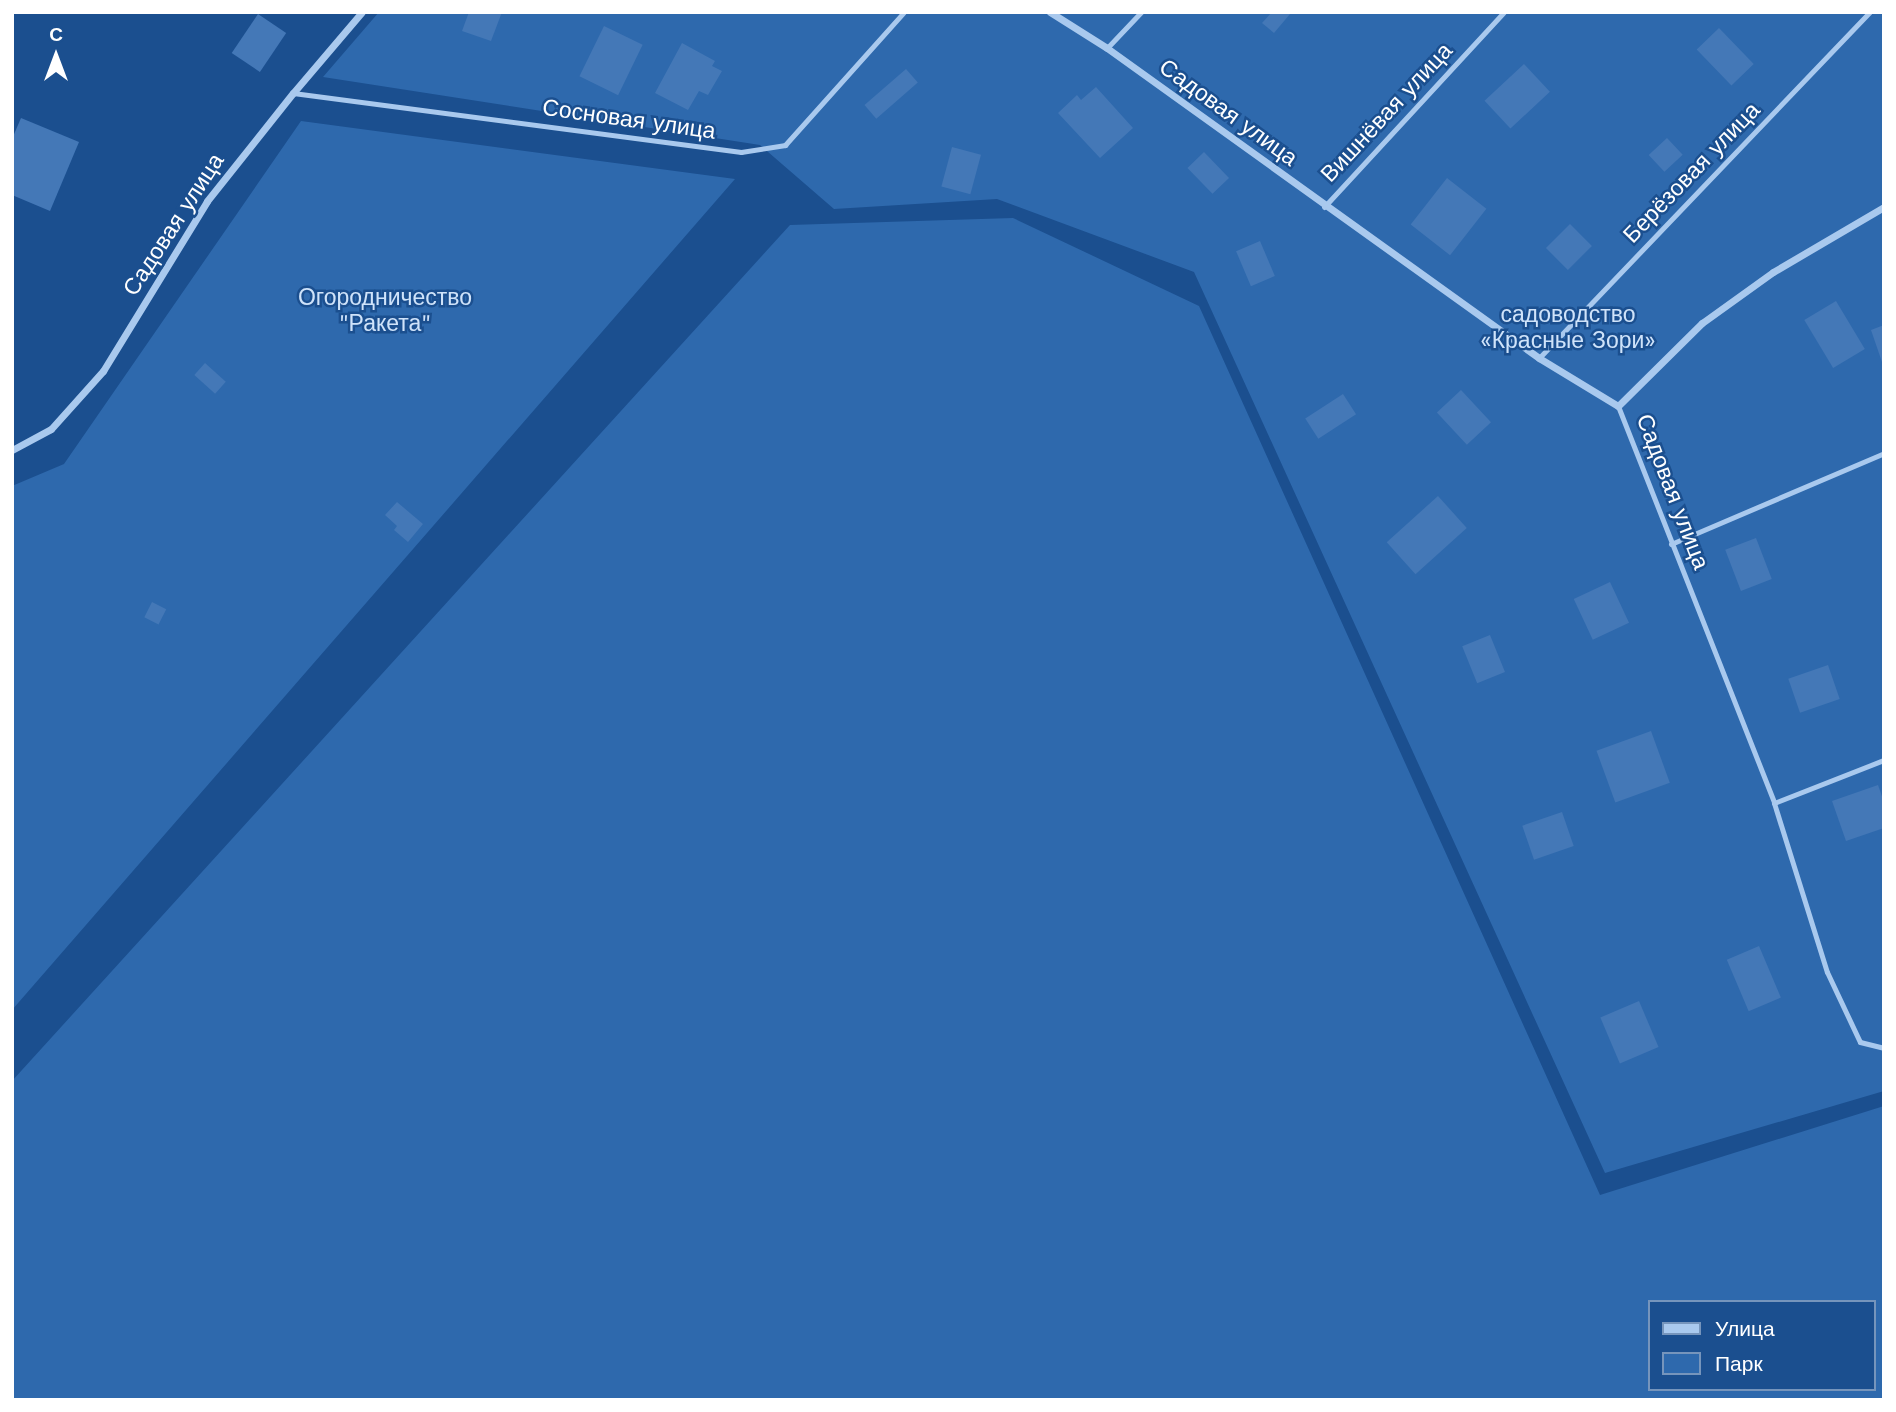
<!DOCTYPE html>
<meta charset="utf-8">
<style>
body{margin:0}
#map{position:relative;width:1896px;height:1412px;overflow:hidden;background:#1b4f8f;font-family:"Work Sans",sans-serif}
div>[style]{position:absolute}
.green>*{inset:0;background:#2e69ad}
.building>*{inset:0;background:#4478b7;transform-origin:0 0}
.service>*{height:5px;margin:-2.5px;padding:0 2.5px;transform-origin:2.5px;border-radius:2.5px;background:#a9c9ee}
.minor>*{height:7px;margin:-3.5px;padding:0 3.5px;transform-origin:3.5px;border-radius:3.5px;background:#a9c9ee}
span{translate:-50% -50%;white-space:nowrap;text-align:center;line-height:1.15;-webkit-text-stroke:5px #1b4f8f;paint-order:stroke}
.street-label{font-size:23px;color:#fff}
.park-label{font-size:23px;color:#cfe3fa}
.frame{position:absolute;inset:0;border:14px solid #fff;pointer-events:none}
.legend{position:absolute;left:1648px;top:1300px;width:228px;height:91px;box-sizing:border-box;background:#1b4f8f;border:2px solid #7695bc;margin:0;padding:9px 12px;list-style:none;font-size:21px;color:#fff}
.legend li{display:flex;align-items:center;gap:14px;height:35px}
.legend b{width:35px;border:2px solid #7695bc}
.north{position:absolute;left:21px;top:21px;width:70px;height:70px;-webkit-text-stroke:5px #1b4f8f;paint-order:stroke;rotate:0deg;font-size:19px;font-weight:700;line-height:28px;text-align:center;color:#fff}
.north::after{content:'';display:block;margin:auto;width:24px;height:32px;background:#fff;clip-path:polygon(50% 0,100% 100%,50% 72%,0 100%)}
</style>
<div id="map">
<div class="green">
<i style="clip-path:polygon(379px 12px,1884px 12px,1884px 1091px,1605px 1173px,1194px 272px,997px 199px,834px 209px,760px 145px,323px 77px)"></i>
<i style="clip-path:polygon(301px 121px,735px 179px,12px 1010px,12px 486px,64px 464px)"></i>
<i style="clip-path:polygon(evenodd,1013px 218px,1199px 306px,1600px 1195px,1884px 1106px,1884px 1400px,12px 1400px,12px 1081px,790px 225px,1013px 218px,1649px 1302px,1873px 1302px,1873px 1389px,1649px 1389px,1649px 1302px)"></i>
</div>
<div class="building">
<i style="clip-path:polygon(469px 12px,502px 12px,491px 41px,462px 31px)"></i>
<i style="clip-path:polygon(1272px 12px,1290px 14px,1274px 33px,1262px 23px)"></i>
<i style="left:258px;top:14px;width:34px;height:47px;rotate:34deg"></i>
<i style="left:604px;top:26px;width:43px;height:56px;rotate:26deg"></i>
<i style="left:1719px;top:28px;width:50px;height:31px;rotate:46deg"></i>
<i style="clip-path:polygon(682px 43px,715px 61px,712px 66px,722px 71px,708px 95px,699px 91px,688px 110px,655px 93px)"></i>
<i style="left:1524px;top:64px;width:38px;height:54px;rotate:47deg"></i>
<i style="left:906px;top:69px;width:18px;height:55px;rotate:49deg"></i>
<i style="clip-path:polygon(1096px 87px,1133px 128px,1100px 158px,1058px 113px,1077px 95px,1081px 100px)"></i>
<i style="clip-path:polygon(21px 118px,79px 142px,50px 211px,12px 195px,12px 139px)"></i>
<i style="left:1667px;top:138px;width:23px;height:25px;rotate:47deg"></i>
<i style="left:952px;top:147px;width:30px;height:41px;rotate:15deg"></i>
<i style="left:1204px;top:152px;width:36px;height:23px;rotate:46deg"></i>
<i style="left:1447px;top:178px;width:50px;height:59px;rotate:38deg"></i>
<i style="left:1570px;top:224px;width:31px;height:34px;rotate:45deg"></i>
<i style="left:1260px;top:241px;width:38px;height:26px;rotate:67deg"></i>
<i style="left:1836px;top:301px;width:56px;height:37px;rotate:59deg"></i>
<i style="clip-path:polygon(1884px 325px,1884px 365px,1883px 365px,1871px 330px)"></i>
<i style="left:205px;top:363px;width:28px;height:16px;rotate:42deg"></i>
<i style="left:1461px;top:390px;width:44px;height:33px;rotate:47deg"></i>
<i style="left:1343px;top:394px;width:24px;height:45px;rotate:57deg"></i>
<i style="left:1438px;top:496px;width:43px;height:69px;rotate:48deg"></i>
<i style="clip-path:polygon(397px 502px,423px 524px,408px 542px,394px 530px,397px 526px,385px 515px)"></i>
<i style="left:1756px;top:538px;width:44px;height:33px;rotate:69deg"></i>
<i style="left:1610px;top:582px;width:45px;height:40px;rotate:65deg"></i>
<i style="left:152px;top:602px;width:16px;height:17px;rotate:27deg"></i>
<i style="left:1490px;top:635px;width:40px;height:30px;rotate:68deg"></i>
<i style="left:1828px;top:665px;width:36px;height:42px;rotate:71deg"></i>
<i style="left:1651px;top:731px;width:55px;height:58px;rotate:70deg"></i>
<i style="clip-path:polygon(1878px 785px,1884px 802px,1884px 828px,1846px 841px,1832px 801px)"></i>
<i style="left:1562px;top:812px;width:36px;height:42px;rotate:71deg"></i>
<i style="left:1759px;top:946px;width:56px;height:35px;rotate:67deg"></i>
<i style="left:1639px;top:1001px;width:50px;height:42px;rotate:67deg"></i>
</div>
<div class="service">
<i style="left:1107px;top:48px;width:50px;rotate:-46.6deg"></i>
<i style="left:293px;top:93px;width:452px;rotate:7.5deg"></i>
<i style="left:741px;top:152px;width:45px;rotate:-9deg"></i>
<i style="left:785px;top:145px;width:178px;rotate:-48.2deg"></i>
<i style="left:1324px;top:207px;width:265px;rotate:-47.3deg"></i>
<i style="left:1539px;top:358px;width:479px;rotate:-46.3deg"></i>
<i style="left:1618px;top:406px;width:427px;rotate:68.5deg"></i>
<i style="left:1774px;top:803px;width:177px;rotate:72.6deg"></i>
<i style="left:1827px;top:972px;width:77px;rotate:64.8deg"></i>
<i style="left:1860px;top:1042px;width:25px;rotate:14deg"></i>
<i style="left:1671px;top:544px;width:232px;rotate:-23.1deg"></i>
<i style="left:1774px;top:803px;width:118px;rotate:-21.4deg"></i>
</div>
<div class="minor">
<i style="left:1050px;top:12px;width:67px;rotate:32.3deg"></i>
<i style="left:1107px;top:48px;width:532px;rotate:35.66deg"></i>
<i style="left:1539px;top:358px;width:92px;rotate:31.3deg"></i>
<i style="left:1618px;top:406px;width:118px;rotate:-44.7deg"></i>
<i style="left:1702px;top:323px;width:87px;rotate:-35.7deg"></i>
<i style="left:1773px;top:272px;width:129px;rotate:-30.4deg"></i>
<i style="left:12px;top:450px;width:44px;rotate:-28.3deg"></i>
<i style="left:51px;top:429px;width:78px;rotate:-48.1deg"></i>
<i style="left:103px;top:371px;width:199px;rotate:-58.5deg"></i>
<i style="left:207px;top:201px;width:138px;rotate:-51.5deg"></i>
<i style="left:293px;top:93px;width:106px;rotate:-49.6deg"></i>
</div>
<div class="street-label">
<span style="left:1228px;top:113px;rotate:36deg">Садовая улица</span>
<span style="left:1387px;top:113px;rotate:-47deg">Вишнёвая улица</span>
<span style="left:629px;top:120px;rotate:8deg">Сосновая улица</span>
<span style="left:1692px;top:173px;rotate:-46deg">Берёзовая улица</span>
<span style="left:174px;top:225px;rotate:-57deg">Садовая улица</span>
<span style="left:1672px;top:492px;rotate:69deg">Садовая улица</span>
</div>
<div class="park-label">
<span style="left:385px;top:311px">Огородничество<br>"Ракета"</span>
<span style="left:1568px;top:328px">садоводство<br>«Красные Зори»</span>
</div>
<div class="frame"></div>
<ul class="legend">
<li><b style="height:9px;background:#a9c9ee"></b>Улица</li>
<li><b style="height:19px;background:#2e69ad"></b>Парк</li>
</ul>
<div class="north">С</div>
</div>
